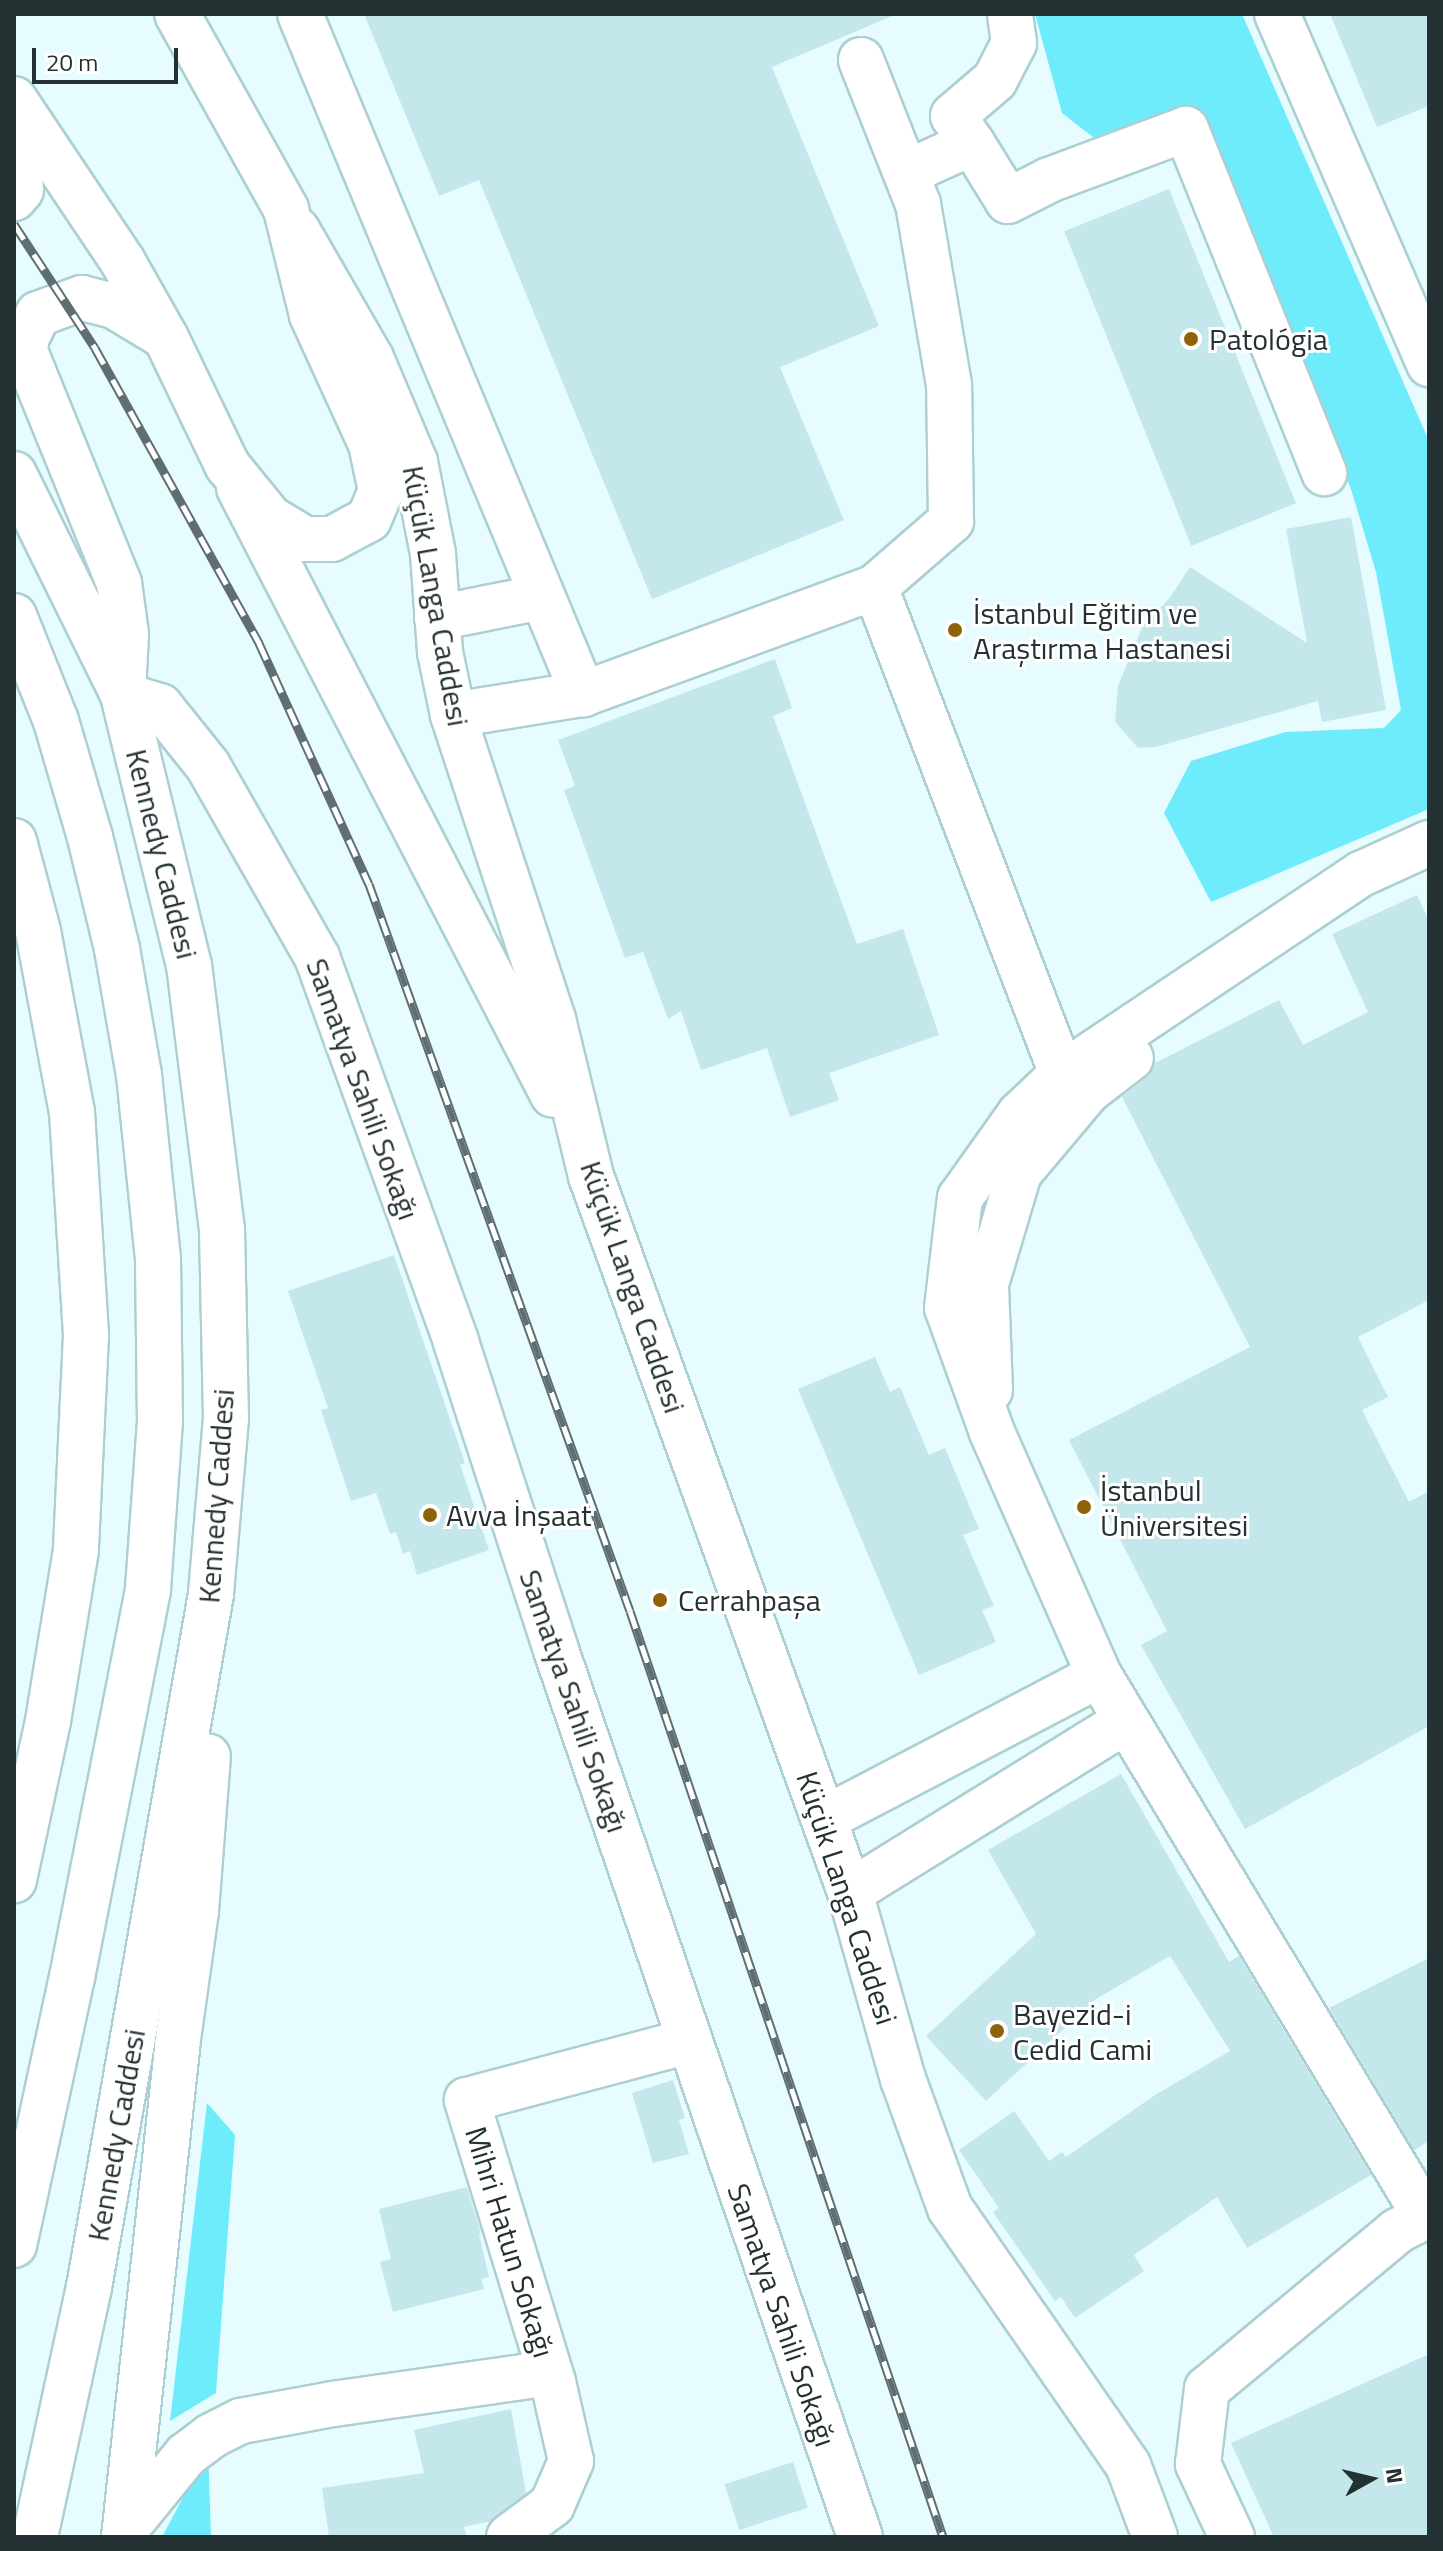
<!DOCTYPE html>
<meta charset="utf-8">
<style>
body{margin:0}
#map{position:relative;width:1443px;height:2551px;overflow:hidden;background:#e7fcff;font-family:"Titillium Web",sans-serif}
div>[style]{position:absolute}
.green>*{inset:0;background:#6eecfc}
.building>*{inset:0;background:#c4e7ec;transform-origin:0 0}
.roads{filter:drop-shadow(2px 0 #accfd3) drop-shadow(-2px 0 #accfd3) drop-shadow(0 2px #accfd3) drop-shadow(0 -2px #accfd3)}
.minor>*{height:44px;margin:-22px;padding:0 22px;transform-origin:22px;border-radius:22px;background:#fff}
.major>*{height:44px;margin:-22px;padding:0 22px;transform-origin:22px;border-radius:22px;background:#fff}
.highway>*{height:44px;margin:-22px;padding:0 22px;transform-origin:22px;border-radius:22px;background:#fff}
.rail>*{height:9px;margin-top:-4.5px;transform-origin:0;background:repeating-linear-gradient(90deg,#fff 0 18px,#5f6f71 0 36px);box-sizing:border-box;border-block:2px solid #5f6f71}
.dots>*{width:22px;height:22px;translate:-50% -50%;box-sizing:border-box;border:4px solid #fff;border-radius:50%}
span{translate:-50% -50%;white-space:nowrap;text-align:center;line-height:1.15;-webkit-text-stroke:6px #fff;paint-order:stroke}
.poi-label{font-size:30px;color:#243133}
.left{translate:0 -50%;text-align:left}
.street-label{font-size:30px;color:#243133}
.frame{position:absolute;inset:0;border:16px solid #243133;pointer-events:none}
.north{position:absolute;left:1331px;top:2439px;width:80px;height:80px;-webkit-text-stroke:6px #fff;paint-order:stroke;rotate:82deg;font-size:22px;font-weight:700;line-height:32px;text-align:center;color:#243133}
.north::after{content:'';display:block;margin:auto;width:28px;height:36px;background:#243133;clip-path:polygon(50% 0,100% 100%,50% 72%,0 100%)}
.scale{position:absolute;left:32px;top:48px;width:146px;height:36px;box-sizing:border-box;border:4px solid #243133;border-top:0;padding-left:10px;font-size:24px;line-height:28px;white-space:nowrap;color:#243133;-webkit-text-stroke:6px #fff;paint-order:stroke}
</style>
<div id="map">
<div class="green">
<i style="clip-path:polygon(1035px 14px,1242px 14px,1429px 441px,1429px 809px,1211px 902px,1164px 813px,1191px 761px,1285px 732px,1384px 728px,1401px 710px,1376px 572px,1351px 489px,1203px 120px,1158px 122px,1094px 138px,1062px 113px)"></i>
<i style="clip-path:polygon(207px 2103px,235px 2135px,216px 2393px,170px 2421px)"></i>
<i style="clip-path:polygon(208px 2450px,211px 2537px,162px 2537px)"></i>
</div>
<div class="building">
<i style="clip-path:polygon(364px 14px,897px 14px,772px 67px,879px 326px,780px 367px,844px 520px,652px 599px,479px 180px,439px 196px)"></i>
<i style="clip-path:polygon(1330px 14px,1429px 14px,1429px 106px,1377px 127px)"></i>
<i style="left:1169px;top:189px;width:339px;height:113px;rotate:68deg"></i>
<i style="clip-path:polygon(1351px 517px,1386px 710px,1322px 722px,1318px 701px,1156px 747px,1138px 748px,1115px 722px,1118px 686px,1143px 625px,1169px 599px,1190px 567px,1307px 643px,1286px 529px)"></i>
<i style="clip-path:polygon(775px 659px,792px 708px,773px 716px,857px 944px,903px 929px,939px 1035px,829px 1073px,839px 1100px,790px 1117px,767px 1048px,701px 1070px,681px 1011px,668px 1019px,643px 952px,625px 958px,564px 790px,575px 786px,558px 740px)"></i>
<i style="clip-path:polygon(1417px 895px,1429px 921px,1429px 1300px,1358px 1337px,1388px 1397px,1362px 1410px,1409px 1502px,1429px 1491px,1429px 1726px,1245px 1829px,1141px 1645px,1167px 1631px,1069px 1440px,1250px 1347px,1122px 1097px,1147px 1077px,1155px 1063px,1279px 1000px,1303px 1045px,1368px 1012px,1332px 934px)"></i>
<i style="clip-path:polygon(394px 1255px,465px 1463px,460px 1465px,489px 1550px,417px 1575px,410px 1551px,403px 1554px,396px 1532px,390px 1534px,376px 1493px,351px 1501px,321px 1410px,328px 1408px,288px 1291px)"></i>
<i style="clip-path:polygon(875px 1357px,890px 1392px,900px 1387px,929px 1455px,945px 1448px,979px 1529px,963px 1535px,994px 1606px,982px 1610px,996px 1642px,919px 1675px,798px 1389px)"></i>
<i style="clip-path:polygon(1121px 1774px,1229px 1962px,1239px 1956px,1371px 2175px,1247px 2248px,1217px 2197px,1134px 2255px,1144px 2271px,1075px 2318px,1061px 2297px,1055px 2301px,993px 2212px,999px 2208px,959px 2150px,1014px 2111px,1049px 2161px,1062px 2152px,1066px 2157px,1155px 2095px,1230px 2051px,1170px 1956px,1096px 1999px,986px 2101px,926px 2036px,1036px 1934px,988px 1850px)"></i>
<i style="clip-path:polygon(1429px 1958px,1429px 2141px,1414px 2150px,1329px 2008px)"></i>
<i style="clip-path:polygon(673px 2080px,685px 2118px,679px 2120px,689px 2154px,653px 2163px,632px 2093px)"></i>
<i style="clip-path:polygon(467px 2187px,481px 2233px,479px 2234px,489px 2277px,481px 2279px,484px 2289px,393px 2312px,380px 2262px,391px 2259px,379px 2209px)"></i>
<i style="clip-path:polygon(1429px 2354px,1429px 2537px,1274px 2537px,1231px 2443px)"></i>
<i style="clip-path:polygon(511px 2409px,526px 2493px,491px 2521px,464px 2527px,467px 2537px,329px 2537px,322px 2488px,424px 2473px,414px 2430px)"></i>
<i style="left:793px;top:2462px;width:48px;height:72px;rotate:72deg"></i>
</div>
<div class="roads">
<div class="minor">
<i style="left:300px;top:14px;width:737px;rotate:67.4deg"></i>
<i style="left:583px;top:694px;width:311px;rotate:-20.1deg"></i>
<i style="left:875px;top:587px;width:101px;rotate:-41deg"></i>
<i style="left:951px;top:521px;width:136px;rotate:-90.8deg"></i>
<i style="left:949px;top:385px;width:184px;rotate:-99.7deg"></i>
<i style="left:918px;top:204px;width:155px;rotate:-111.6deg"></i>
<i style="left:1277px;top:14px;width:382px;rotate:66.5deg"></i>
<i style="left:972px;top:143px;width:33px;rotate:-125deg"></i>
<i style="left:953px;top:116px;width:55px;rotate:-40.6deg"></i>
<i style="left:995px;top:80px;width:42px;rotate:-62.8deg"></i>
<i style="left:1014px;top:43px;width:29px;rotate:-98deg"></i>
<i style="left:908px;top:172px;width:70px;rotate:-24.4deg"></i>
<i style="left:972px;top:143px;width:68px;rotate:58.2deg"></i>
<i style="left:1008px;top:201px;width:46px;rotate:-27.1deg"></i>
<i style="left:1049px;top:180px;width:146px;rotate:-20.4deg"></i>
<i style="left:1186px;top:129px;width:371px;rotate:68.1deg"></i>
<i style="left:297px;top:230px;width:148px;rotate:60deg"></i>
<i style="left:371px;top:358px;width:113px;rotate:67.1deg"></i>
<i style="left:415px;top:462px;width:94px;rotate:78.9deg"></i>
<i style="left:433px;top:554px;width:98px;rotate:85.9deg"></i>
<i style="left:440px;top:652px;width:64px;rotate:78.3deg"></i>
<i style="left:453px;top:715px;width:320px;rotate:71.8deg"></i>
<i style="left:553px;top:1019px;width:162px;rotate:76.4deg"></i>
<i style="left:591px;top:1176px;width:761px;rotate:70.11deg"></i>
<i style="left:850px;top:1892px;width:194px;rotate:74.2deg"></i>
<i style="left:903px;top:2079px;width:137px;rotate:70deg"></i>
<i style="left:950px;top:2208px;width:313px;rotate:55.3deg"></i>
<i style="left:1128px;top:2465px;width:77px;rotate:69.4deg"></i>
<i style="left:239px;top:488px;width:683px;rotate:62.65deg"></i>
<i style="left:875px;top:587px;width:522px;rotate:68.99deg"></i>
<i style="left:437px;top:618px;width:107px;rotate:-11.3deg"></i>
<i style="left:123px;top:695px;width:39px;rotate:17deg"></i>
<i style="left:160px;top:706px;width:77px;rotate:51.3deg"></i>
<i style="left:208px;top:766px;width:220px;rotate:60.3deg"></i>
<i style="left:317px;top:957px;width:409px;rotate:70.1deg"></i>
<i style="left:456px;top:1342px;width:324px;rotate:72deg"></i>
<i style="left:556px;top:1650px;width:938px;rotate:71.08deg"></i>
<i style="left:453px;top:715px;width:132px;rotate:-9.2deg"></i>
<i style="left:990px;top:1390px;width:106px;rotate:-92.2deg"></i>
<i style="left:986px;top:1284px;width:116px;rotate:-73.4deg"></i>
<i style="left:1019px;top:1173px;width:107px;rotate:-49.9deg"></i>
<i style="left:1088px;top:1091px;width:54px;rotate:-37.5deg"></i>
<i style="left:824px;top:1819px;width:310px;rotate:-27.6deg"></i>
<i style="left:850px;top:1892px;width:325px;rotate:-31.8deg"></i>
<i style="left:1425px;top:2216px;width:632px;rotate:-121.07deg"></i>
<i style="left:1099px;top:1675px;width:266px;rotate:-113.8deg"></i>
<i style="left:992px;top:1432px;width:132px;rotate:-109.9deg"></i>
<i style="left:947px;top:1308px;width:111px;rotate:-83.3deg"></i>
<i style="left:960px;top:1198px;width:103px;rotate:-54.5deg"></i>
<i style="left:1020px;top:1114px;width:58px;rotate:-43.6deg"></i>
<i style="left:1062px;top:1074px;width:360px;rotate:-33.8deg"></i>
<i style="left:1361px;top:874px;width:75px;rotate:-24.5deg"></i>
<i style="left:125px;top:2530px;width:97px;rotate:-50.9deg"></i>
<i style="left:186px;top:2455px;width:31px;rotate:-37deg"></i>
<i style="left:211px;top:2436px;width:34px;rotate:-27deg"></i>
<i style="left:241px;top:2421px;width:94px;rotate:-10.5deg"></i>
<i style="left:333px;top:2404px;width:219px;rotate:-8.1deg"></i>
<i style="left:509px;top:2537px;width:54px;rotate:-36.7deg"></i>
<i style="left:552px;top:2505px;width:48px;rotate:-66.6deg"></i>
<i style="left:571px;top:2461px;width:81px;rotate:-102.8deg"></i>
<i style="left:553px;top:2382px;width:295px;rotate:-107deg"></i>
<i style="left:467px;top:2100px;width:229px;rotate:-14.9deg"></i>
<i style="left:1232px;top:2537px;width:81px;rotate:-115deg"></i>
<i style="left:1198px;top:2464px;width:76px;rotate:-83.2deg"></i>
<i style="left:1207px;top:2389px;width:247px;rotate:-39.7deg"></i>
<i style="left:1397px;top:2231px;width:36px;rotate:-27deg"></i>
</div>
<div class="major">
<i style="left:14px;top:99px;width:196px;rotate:56.2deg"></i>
<i style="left:123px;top:262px;width:87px;rotate:60.5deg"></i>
<i style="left:166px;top:338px;width:141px;rotate:64.3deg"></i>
<i style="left:227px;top:465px;width:68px;rotate:50.9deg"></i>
<i style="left:270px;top:518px;width:41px;rotate:31deg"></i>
<i style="left:305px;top:539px;width:27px"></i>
<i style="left:332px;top:539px;width:42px;rotate:-28.4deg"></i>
<i style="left:369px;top:519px;width:30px;rotate:-67deg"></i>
<i style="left:381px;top:491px;width:48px;rotate:-102deg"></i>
<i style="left:371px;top:444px;width:142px;rotate:-114.6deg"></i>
<i style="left:312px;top:315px;width:109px;rotate:-103.8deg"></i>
<i style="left:286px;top:209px;width:223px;rotate:-119.2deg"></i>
<i style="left:14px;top:133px;width:19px;rotate:72deg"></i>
<i style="left:20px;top:151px;width:39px;rotate:89deg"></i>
<i style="left:21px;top:190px;width:11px;rotate:131deg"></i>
<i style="left:14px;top:474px;width:246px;rotate:63.7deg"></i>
<i style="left:123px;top:695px;width:278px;rotate:76.3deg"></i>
<i style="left:189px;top:965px;width:266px;rotate:82.9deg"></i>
<i style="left:222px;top:1229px;width:189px;rotate:88.8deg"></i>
<i style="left:226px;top:1418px;width:177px;rotate:94.9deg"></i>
<i style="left:211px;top:1594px;width:704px;rotate:99.98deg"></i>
<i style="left:89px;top:2287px;width:256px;rotate:102.2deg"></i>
<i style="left:123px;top:693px;width:59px;rotate:-87.1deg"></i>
<i style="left:126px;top:634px;width:51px;rotate:-97.8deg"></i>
<i style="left:119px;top:583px;width:250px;rotate:-112.1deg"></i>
<i style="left:25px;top:351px;width:12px;rotate:-85deg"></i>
<i style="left:26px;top:339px;width:28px;rotate:-64deg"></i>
<i style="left:38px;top:314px;width:47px;rotate:-20deg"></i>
<i style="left:82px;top:298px;width:33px;rotate:14deg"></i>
<i style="left:114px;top:306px;width:58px;rotate:31deg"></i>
<i style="left:124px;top:2537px;width:494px;rotate:-83.8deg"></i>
<i style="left:177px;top:2046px;width:136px;rotate:-82deg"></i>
<i style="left:196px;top:1911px;width:155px;rotate:-85.6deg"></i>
</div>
<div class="highway">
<i style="left:14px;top:616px;width:113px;rotate:68.2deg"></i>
<i style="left:56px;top:721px;width:121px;rotate:73.7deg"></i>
<i style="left:90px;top:837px;width:115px;rotate:76.4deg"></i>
<i style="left:117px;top:949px;width:128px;rotate:80.1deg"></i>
<i style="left:139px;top:1075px;width:185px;rotate:84.1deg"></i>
<i style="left:158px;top:1259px;width:162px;rotate:89.3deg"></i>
<i style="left:160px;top:1421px;width:169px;rotate:94.1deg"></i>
<i style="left:148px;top:1590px;width:394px;rotate:101.1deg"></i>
<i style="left:72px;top:1977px;width:274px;rotate:102.2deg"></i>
<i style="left:14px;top:841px;width:93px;rotate:75.1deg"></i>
<i style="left:38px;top:931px;width:184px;rotate:79.4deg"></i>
<i style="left:72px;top:1112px;width:223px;rotate:86.4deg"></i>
<i style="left:86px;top:1335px;width:215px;rotate:92.7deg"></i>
<i style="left:76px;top:1550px;width:173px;rotate:99.3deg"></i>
<i style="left:48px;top:1721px;width:163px;rotate:102.1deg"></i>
</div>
</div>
<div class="rail">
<i style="left:14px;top:224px;width:148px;rotate:56.8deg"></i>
<i style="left:95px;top:348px;width:338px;rotate:60.9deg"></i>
<i style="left:259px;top:643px;width:265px;rotate:65.5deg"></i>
<i style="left:369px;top:884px;width:772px;rotate:70.25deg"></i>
<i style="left:630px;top:1611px;width:977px;rotate:71.32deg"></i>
</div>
<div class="dots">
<i style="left:1191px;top:339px;background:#8e6309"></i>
<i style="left:955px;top:630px;background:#8e6309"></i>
<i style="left:1084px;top:1507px;background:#8e6309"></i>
<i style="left:430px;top:1515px;background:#8e6309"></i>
<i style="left:660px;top:1600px;background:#8e6309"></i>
<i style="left:997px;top:2031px;background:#8e6309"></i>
</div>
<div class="poi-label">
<span class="left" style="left:1209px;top:339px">Patológia</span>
<span class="left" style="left:973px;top:630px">İstanbul Eğitim ve<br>Araştırma Hastanesi</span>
<span class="left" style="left:1100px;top:1507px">İstanbul<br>Üniversitesi</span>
<span class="left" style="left:446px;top:1515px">Avva İnşaat</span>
<span class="left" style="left:678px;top:1600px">Cerrahpaşa</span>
<span class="left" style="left:1013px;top:2031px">Bayezid-i<br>Cedid Cami</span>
</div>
<div class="street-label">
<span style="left:436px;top:596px;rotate:80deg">Küçük Langa Caddesi</span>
<span style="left:162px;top:854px;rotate:76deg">Kennedy Caddesi</span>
<span style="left:363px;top:1089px;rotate:70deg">Samatya Sahili Sokağı</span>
<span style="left:633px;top:1287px;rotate:71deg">Küçük Langa Caddesi</span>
<span style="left:216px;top:1496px;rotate:-86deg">Kennedy Caddesi</span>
<span style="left:574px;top:1701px;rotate:71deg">Samatya Sahili Sokağı</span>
<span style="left:847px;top:1898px;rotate:72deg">Küçük Langa Caddesi</span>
<span style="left:116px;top:2135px;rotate:-80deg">Kennedy Caddesi</span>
<span style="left:510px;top:2242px;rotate:73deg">Mihri Hatun Sokağı</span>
<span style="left:782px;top:2315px;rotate:71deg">Samatya Sahili Sokağı</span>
</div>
<div class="frame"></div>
<div class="north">N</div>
<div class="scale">20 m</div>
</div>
